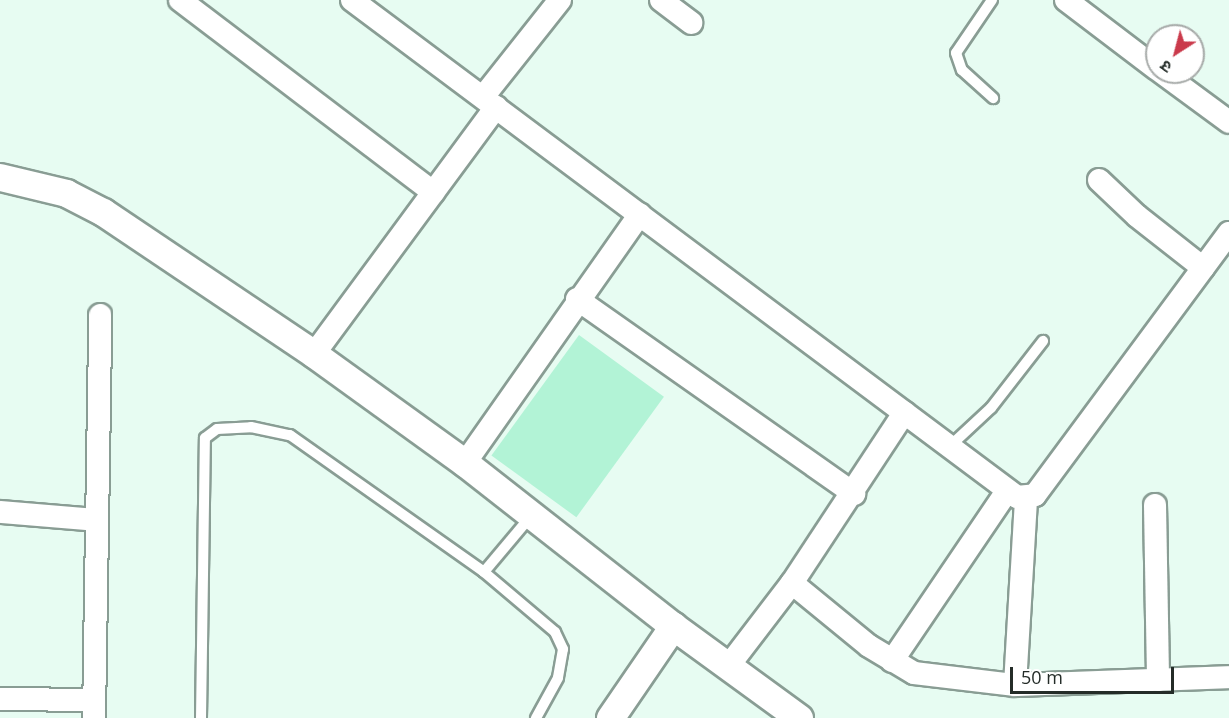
<!DOCTYPE html>
<meta charset="utf-8">
<style>
body{margin:0}
#map{position:relative;width:1229px;height:718px;overflow:hidden;background:#e7fcf2;font-family:"Open Sans","Noto Sans Devanagari",sans-serif}
div>[style]{position:absolute}
.green>*{inset:0;background:#b2f3d6;transform-origin:0 0}
.roads{filter:drop-shadow(2px 0 #899d94) drop-shadow(-2px 0 #899d94) drop-shadow(0 2px #899d94) drop-shadow(0 -2px #899d94)}
.service>*{height:10px;margin:-5px;padding:0 5px;transform-origin:5px;border-radius:5px;background:#fff}
.minor>*{height:22px;margin:-11px;padding:0 11px;transform-origin:11px;border-radius:11px;background:#fff}
.tertiary>*{height:27px;margin:-13.5px;padding:0 13.5px;transform-origin:13.5px;border-radius:13.5px;background:#fff}
span{translate:-50% -50%;white-space:nowrap;text-align:center;line-height:1.15;-webkit-text-stroke:6px #fff;paint-order:stroke}
.north{position:absolute;left:1145px;top:24px;width:60px;height:60px;box-sizing:border-box;background:#fff;border:2px solid #a7aba9;border-radius:50%;rotate:216deg;font-size:16px;font-weight:700;line-height:24px;text-align:center;color:#242c28}
.north::after{content:'';display:block;margin:auto;width:21px;height:27px;background:#ca3a4b;clip-path:polygon(50% 0,100% 100%,50% 72%,0 100%)}
.scale{position:absolute;left:1010px;top:667px;width:164px;height:27px;box-sizing:border-box;border:3px solid #242c28;border-top:0;padding-left:8px;font-size:18px;line-height:21px;white-space:nowrap;color:#242c28;-webkit-text-stroke:4px #fff;paint-order:stroke}
</style>
<div id="map">
<div class="green">
<i style="left:579px;top:335px;width:105px;height:149px;rotate:36deg"></i>
</div>
<div class="roads">
<div class="service">
<i style="left:992px;top:0;width:64px;rotate:124.2deg"></i>
<i style="left:956px;top:53px;width:18px;rotate:71deg"></i>
<i style="left:962px;top:70px;width:42px;rotate:42.1deg"></i>
<i style="left:949px;top:447px;width:57px;rotate:-42.9deg"></i>
<i style="left:991px;top:408px;width:85px;rotate:-52.2deg"></i>
<i style="left:484px;top:572px;width:73px;rotate:-50deg"></i>
<i style="left:201px;top:718px;width:280px;rotate:-89.2deg"></i>
<i style="left:205px;top:438px;width:15px;rotate:-37deg"></i>
<i style="left:217px;top:429px;width:34px;rotate:-3deg"></i>
<i style="left:251px;top:427px;width:40px;rotate:12deg"></i>
<i style="left:290px;top:435px;width:237px;rotate:35.2deg"></i>
<i style="left:484px;top:572px;width:93px;rotate:40.2deg"></i>
<i style="left:555px;top:632px;width:19px;rotate:65deg"></i>
<i style="left:563px;top:649px;width:29px;rotate:100deg"></i>
<i style="left:558px;top:678px;width:46px;rotate:118.8deg"></i>
</div>
<div class="minor">
<i style="left:180px;top:0;width:318px;rotate:37.2deg"></i>
<i style="left:352px;top:0;width:830px;rotate:36.77deg"></i>
<i style="left:1017px;top:497px;width:18px;rotate:-6deg"></i>
<i style="left:1035px;top:495px;width:326px;rotate:-53.5deg"></i>
<i style="left:661px;top:0;width:38px;rotate:37deg"></i>
<i style="left:1066px;top:0;width:114px;rotate:37.2deg"></i>
<i style="left:1161px;top:72px;width:84px;rotate:36.3deg"></i>
<i style="left:483px;top:97px;width:124px;rotate:-51.6deg"></i>
<i style="left:1099px;top:180px;width:52px;rotate:43.5deg"></i>
<i style="left:1137px;top:216px;width:84px;rotate:38.2deg"></i>
<i style="left:577px;top:299px;width:339px;rotate:35.1deg"></i>
<i style="left:314px;top:354px;width:307px;rotate:-53.6deg"></i>
<i style="left:465px;top:463px;width:304px;rotate:-54.9deg"></i>
<i style="left:1155px;top:505px;width:175px;rotate:89deg"></i>
<i style="left:0;top:512px;width:97px;rotate:4.7deg"></i>
<i style="left:792px;top:583px;width:99px;rotate:39.3deg"></i>
<i style="left:869px;top:646px;width:52px;rotate:31deg"></i>
<i style="left:914px;top:673px;width:102px;rotate:6.8deg"></i>
<i style="left:1015px;top:685px;width:214px;rotate:-2.1deg"></i>
<i style="left:892px;top:661px;width:205px;rotate:-55.9deg"></i>
<i style="left:730px;top:664px;width:102px;rotate:-52.6deg"></i>
<i style="left:792px;top:583px;width:204px;rotate:-56.6deg"></i>
<i style="left:1015px;top:685px;width:187px;rotate:-86.6deg"></i>
<i style="left:0;top:699px;width:94px;rotate:0.6deg"></i>
<i style="left:94px;top:718px;width:403px;rotate:-89.1deg"></i>
</div>
<div class="tertiary">
<i style="left:0;top:177px;width:68px;rotate:13.6deg"></i>
<i style="left:66px;top:193px;width:42px;rotate:27.2deg"></i>
<i style="left:103px;top:212px;width:254px;rotate:33.9deg"></i>
<i style="left:314px;top:354px;width:186px;rotate:35.8deg"></i>
<i style="left:465px;top:463px;width:264px;rotate:38.1deg"></i>
<i style="left:673px;top:626px;width:156px;rotate:36.1deg"></i>
<i style="left:610px;top:718px;width:112px;rotate:-55.6deg"></i>
</div>
</div>
<div class="north">उ</div>
<div class="scale">50 m</div>
</div>
